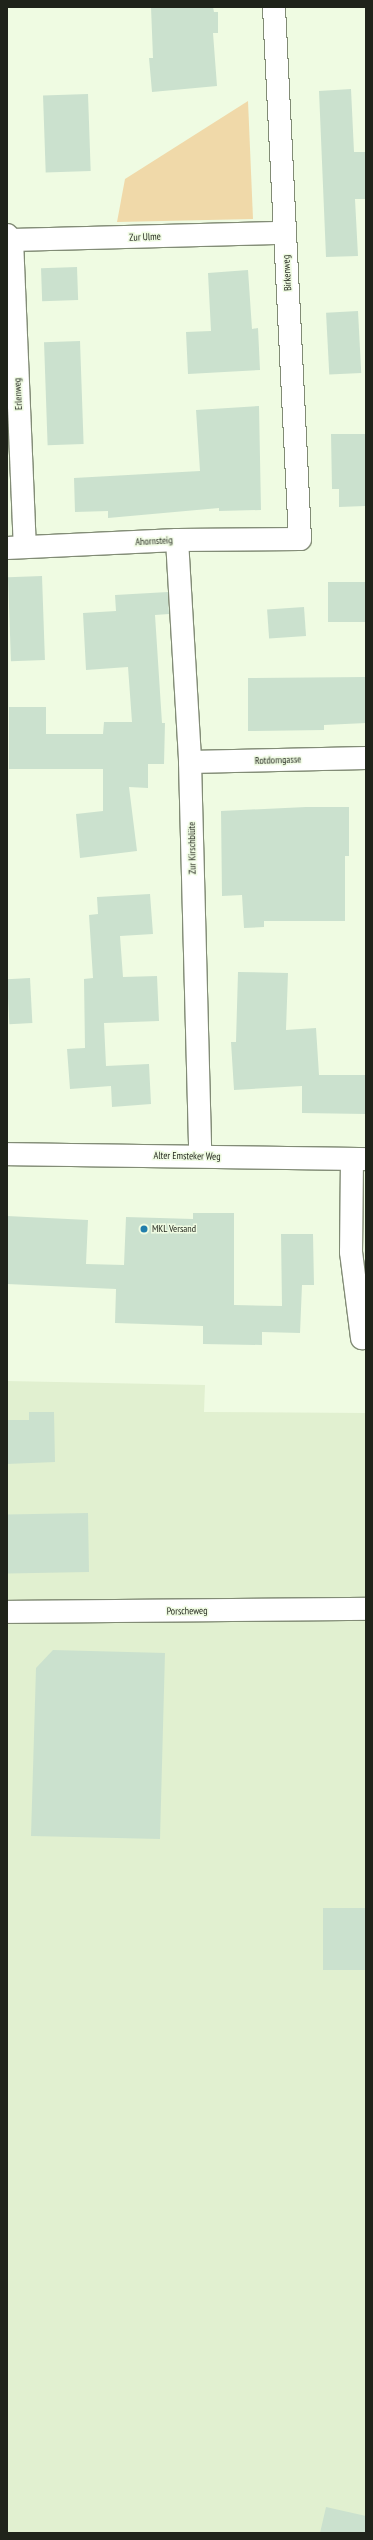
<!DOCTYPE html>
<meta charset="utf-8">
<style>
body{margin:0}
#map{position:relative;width:373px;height:2540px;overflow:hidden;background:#effbe2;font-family:"PT Sans Narrow",sans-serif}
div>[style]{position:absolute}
.built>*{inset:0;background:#e1f0d0}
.green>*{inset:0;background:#f0d9a9}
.building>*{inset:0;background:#cbe1ce;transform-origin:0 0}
.roads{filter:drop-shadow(1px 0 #828c76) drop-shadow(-1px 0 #828c76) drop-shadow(0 1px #828c76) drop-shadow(0 -1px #828c76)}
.minor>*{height:22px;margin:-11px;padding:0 11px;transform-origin:11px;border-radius:11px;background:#fff}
.dots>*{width:11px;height:11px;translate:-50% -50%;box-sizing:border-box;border:2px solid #effbe2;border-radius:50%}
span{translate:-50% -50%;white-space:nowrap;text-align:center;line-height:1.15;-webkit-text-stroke:3px #effbe2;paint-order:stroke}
.street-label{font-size:10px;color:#1f231a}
.poi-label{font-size:10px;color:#1f231a}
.left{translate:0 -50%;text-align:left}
.frame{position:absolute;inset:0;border:8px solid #1f231a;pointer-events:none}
</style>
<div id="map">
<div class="built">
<i style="clip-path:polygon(7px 1381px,205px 1385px,204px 1412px,366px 1413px,366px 2533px,7px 2533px)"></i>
</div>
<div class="green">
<i style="clip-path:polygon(248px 101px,253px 219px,117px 222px,125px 179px)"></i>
</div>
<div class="building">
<i style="clip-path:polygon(151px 7px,213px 7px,214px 12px,218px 12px,218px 33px,213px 33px,217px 86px,152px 92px,149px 58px,153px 58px)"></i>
<i style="clip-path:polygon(351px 89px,354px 152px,366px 152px,366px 199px,355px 199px,358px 256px,326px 257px,319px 91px)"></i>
<i style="left:88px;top:94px;width:77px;height:45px;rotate:88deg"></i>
<i style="left:77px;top:267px;width:33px;height:36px;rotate:88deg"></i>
<i style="clip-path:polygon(248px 270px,252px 329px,258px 328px,260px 370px,188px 374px,186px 332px,211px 331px,208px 273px)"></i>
<i style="left:358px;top:311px;width:62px;height:32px;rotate:87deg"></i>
<i style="left:80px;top:341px;width:103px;height:36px;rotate:88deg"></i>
<i style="clip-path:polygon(259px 406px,261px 510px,219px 511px,219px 508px,108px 518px,108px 511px,75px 512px,74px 478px,200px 471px,196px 410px)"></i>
<i style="clip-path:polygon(331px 434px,366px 434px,365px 506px,339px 507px,339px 489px,332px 489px)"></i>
<i style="left:42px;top:576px;width:84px;height:34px;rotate:88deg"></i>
<i style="left:366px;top:582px;width:40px;height:38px;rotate:90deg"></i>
<i style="clip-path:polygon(168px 592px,169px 614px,155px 615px,162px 723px,165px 723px,164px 764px,148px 764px,148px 788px,129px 787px,137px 851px,80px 858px,76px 814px,103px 811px,103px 769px,9px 769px,9px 707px,46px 707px,46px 734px,103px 734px,104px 722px,132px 722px,128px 667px,86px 670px,83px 613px,116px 611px,115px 595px)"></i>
<i style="left:304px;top:607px;width:29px;height:37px;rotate:86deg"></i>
<i style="clip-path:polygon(366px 677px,366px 723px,324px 725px,324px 730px,248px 731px,248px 678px)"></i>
<i style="clip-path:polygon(306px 807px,349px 807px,349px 856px,345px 856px,345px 921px,264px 921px,264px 927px,244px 928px,242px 895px,222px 896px,221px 811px)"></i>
<i style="clip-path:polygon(150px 894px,153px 934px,120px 936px,123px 977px,157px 976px,159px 1021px,104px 1023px,106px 1066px,149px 1064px,151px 1104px,112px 1107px,111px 1086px,70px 1089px,67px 1049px,85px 1048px,84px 979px,93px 978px,89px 915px,98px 914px,97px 897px)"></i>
<i style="clip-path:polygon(238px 972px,288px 973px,286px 1030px,316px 1028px,319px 1075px,366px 1075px,366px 1114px,302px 1113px,302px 1086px,234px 1090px,231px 1042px,236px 1042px)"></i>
<i style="left:30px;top:978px;width:45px;height:23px;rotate:87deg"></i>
<i style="clip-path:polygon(193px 1213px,234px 1213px,234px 1305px,282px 1306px,281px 1234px,313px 1234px,314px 1285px,302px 1285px,300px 1333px,262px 1332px,262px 1345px,203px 1344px,203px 1326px,115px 1323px,116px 1289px,7px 1284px,7px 1216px,88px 1220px,86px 1264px,124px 1265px,126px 1217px,193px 1219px)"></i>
<i style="clip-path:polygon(29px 1412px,54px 1412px,55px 1462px,7px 1464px,7px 1420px,29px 1420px)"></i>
<i style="left:88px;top:1513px;width:59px;height:81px;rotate:89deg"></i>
<i style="clip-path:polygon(53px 1650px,165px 1653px,160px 1839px,31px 1836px,36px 1668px)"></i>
<i style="left:323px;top:1908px;width:43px;height:62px"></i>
<i style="clip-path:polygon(326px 2507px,366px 2516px,366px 2533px,320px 2533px)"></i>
</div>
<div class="roads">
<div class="minor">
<i style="left:7px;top:235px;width:7px;rotate:45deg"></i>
<i style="left:12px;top:240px;width:273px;rotate:-1.5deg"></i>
<i style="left:12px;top:240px;width:307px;rotate:87.6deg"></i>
<i style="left:177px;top:540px;width:222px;rotate:86.6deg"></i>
<i style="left:190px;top:762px;width:394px;rotate:88.5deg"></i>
<i style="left:7px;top:548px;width:170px;rotate:-2.7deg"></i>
<i style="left:177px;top:540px;width:123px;rotate:-0.5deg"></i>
<i style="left:300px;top:539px;width:533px;rotate:-92.8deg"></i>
<i style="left:190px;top:762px;width:176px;rotate:-1.3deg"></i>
<i style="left:7px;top:1154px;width:359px;rotate:0.8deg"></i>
<i style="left:352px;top:1159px;width:93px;rotate:90.6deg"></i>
<i style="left:351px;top:1252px;width:87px;rotate:82.7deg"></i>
<i style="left:7px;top:1612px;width:359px;rotate:-0.5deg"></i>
</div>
</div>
<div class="dots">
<i style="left:144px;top:1229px;background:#217eab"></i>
</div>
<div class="street-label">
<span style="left:145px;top:237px;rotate:-2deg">Zur Ulme</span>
<span style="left:287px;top:273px;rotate:-93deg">Birkenweg</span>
<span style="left:18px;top:394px;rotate:-93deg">Erlenweg</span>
<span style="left:154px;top:541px;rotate:-3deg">Ahornsteig</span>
<span style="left:278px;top:760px;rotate:-2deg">Rotdorngasse</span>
<span style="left:192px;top:848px;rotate:-91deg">Zur Kirschblüte</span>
<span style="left:187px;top:1156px;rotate:1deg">Alter Emsteker Weg</span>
<span style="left:187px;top:1611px;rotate:-1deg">Porscheweg</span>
</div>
<div class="poi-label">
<span class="left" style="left:152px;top:1229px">MKL Versand</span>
</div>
<div class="frame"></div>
</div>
